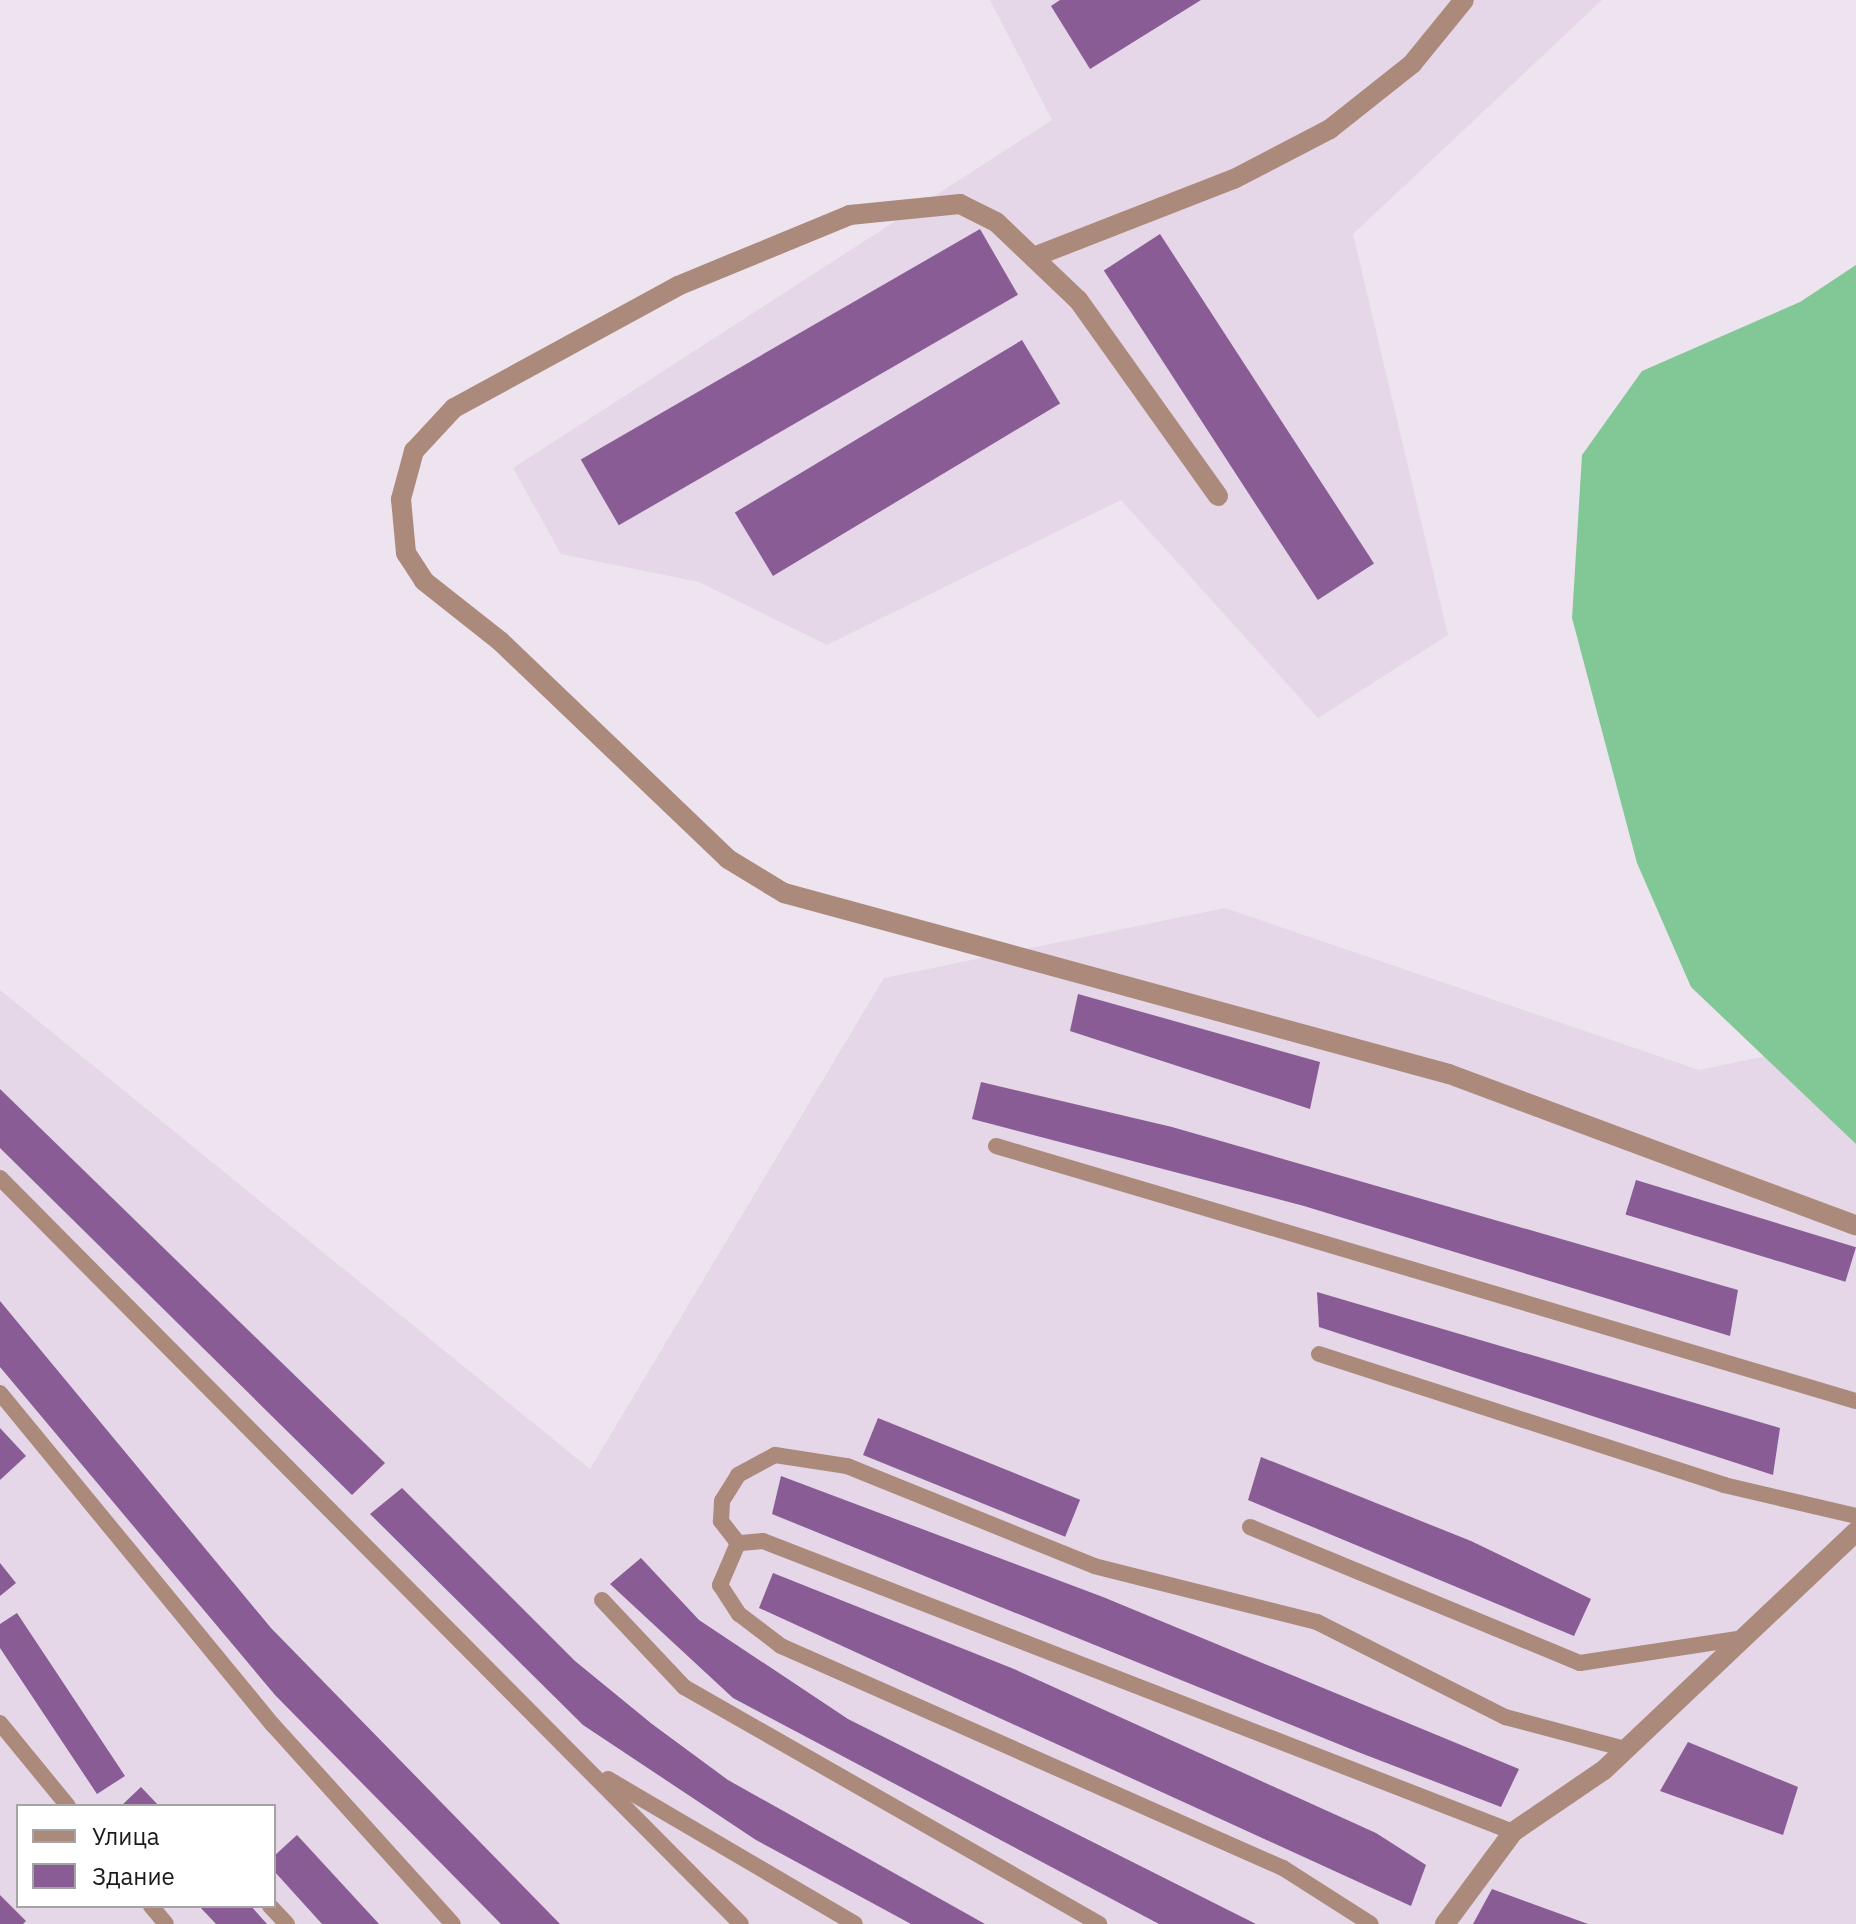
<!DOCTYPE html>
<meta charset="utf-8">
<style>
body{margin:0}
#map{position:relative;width:1856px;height:1924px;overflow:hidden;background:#eee4f0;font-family:"IBM Plex Sans",sans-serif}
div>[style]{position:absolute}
.built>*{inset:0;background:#e5d6e8}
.forest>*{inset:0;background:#81c896}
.building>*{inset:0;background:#895c96;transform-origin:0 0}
.lane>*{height:16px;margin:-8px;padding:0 8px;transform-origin:8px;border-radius:8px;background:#ab8a7c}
.street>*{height:20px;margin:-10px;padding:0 10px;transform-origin:10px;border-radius:10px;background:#ab8a7c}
span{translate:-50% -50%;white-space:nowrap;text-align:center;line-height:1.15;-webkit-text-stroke:6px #fff;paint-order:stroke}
.legend{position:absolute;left:16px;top:1804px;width:260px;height:104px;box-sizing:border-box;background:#fff;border:2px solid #a5a3a5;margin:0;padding:10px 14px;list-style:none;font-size:24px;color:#1d1a1e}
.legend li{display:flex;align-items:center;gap:16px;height:40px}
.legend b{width:40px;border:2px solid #a5a3a5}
</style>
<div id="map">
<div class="built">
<i style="clip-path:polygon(990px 0,1602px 0,1353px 234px,1448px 635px,1318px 718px,1121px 500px,827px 645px,699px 582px,561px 554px,513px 468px,1052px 120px)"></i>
<i style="clip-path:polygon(evenodd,1225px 908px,1699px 1070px,1856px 1037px,1856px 1924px,0 1924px,0 990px,590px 1469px,884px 978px,1225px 908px,18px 1806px,274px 1806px,274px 1906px,18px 1906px,18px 1806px)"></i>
</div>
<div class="forest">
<i style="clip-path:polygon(1856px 265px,1856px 1144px,1691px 987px,1637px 863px,1572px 618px,1582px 455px,1642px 371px,1800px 302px)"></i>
</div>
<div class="building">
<i style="clip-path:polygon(1060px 0,1201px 0,1090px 69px,1051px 6px)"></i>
<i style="left:980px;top:229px;width:76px;height:461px;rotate:60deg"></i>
<i style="left:1160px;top:234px;width:393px;height:67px;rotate:57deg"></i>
<i style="left:1022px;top:340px;width:74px;height:335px;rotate:59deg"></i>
<i style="clip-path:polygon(1078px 994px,1320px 1062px,1310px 1109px,1070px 1031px)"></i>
<i style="clip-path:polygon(981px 1082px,1172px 1127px,1738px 1290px,1730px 1336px,1304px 1206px,972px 1119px)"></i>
<i style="clip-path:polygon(0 1089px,385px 1463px,352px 1495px,0 1148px)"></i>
<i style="left:1636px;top:1180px;width:230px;height:36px;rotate:17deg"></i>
<i style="clip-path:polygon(1317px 1292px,1780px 1428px,1773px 1475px,1319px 1327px)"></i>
<i style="clip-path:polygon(0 1301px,271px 1628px,560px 1924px,501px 1924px,275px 1695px,0 1367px)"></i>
<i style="left:878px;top:1418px;width:218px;height:40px;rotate:22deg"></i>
<i style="clip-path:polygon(0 1428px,26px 1456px,0 1480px)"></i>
<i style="clip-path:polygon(1261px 1457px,1471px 1541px,1591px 1599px,1574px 1636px,1248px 1500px)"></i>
<i style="clip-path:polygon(781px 1476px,1103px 1597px,1519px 1769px,1501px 1807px,1358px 1752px,772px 1514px)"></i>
<i style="clip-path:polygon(402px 1488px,575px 1661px,652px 1724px,728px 1780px,985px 1924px,911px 1924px,756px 1840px,583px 1725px,370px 1514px)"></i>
<i style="clip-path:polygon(641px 1558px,699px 1620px,848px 1719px,1256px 1924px,1159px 1924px,733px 1698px,610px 1584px)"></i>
<i style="clip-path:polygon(0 1563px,16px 1583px,0 1596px)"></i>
<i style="clip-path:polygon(773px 1573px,1014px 1669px,1376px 1833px,1426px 1865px,1411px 1906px,759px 1608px)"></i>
<i style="clip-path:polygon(17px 1613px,125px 1776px,97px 1794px,0 1648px,0 1624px)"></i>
<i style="clip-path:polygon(1688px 1742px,1798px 1787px,1783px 1835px,1660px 1791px)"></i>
<i style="clip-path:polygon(141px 1787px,159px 1806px,121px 1806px)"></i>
<i style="clip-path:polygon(297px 1835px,379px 1924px,322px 1924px,274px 1871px,274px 1856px)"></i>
<i style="clip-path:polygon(1492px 1889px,1588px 1924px,1473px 1924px)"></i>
<i style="clip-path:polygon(0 1895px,26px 1921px,23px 1924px,0 1924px)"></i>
<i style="clip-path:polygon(199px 1906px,251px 1906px,267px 1924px,216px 1924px)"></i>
</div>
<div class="lane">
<i style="left:996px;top:1146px;width:897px;rotate:16.52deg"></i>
<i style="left:0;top:1178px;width:1051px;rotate:45.19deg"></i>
<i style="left:1319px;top:1354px;width:426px;rotate:17.9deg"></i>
<i style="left:1724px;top:1485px;width:136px;rotate:13.2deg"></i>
<i style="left:0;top:1393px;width:430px;rotate:50.6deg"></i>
<i style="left:273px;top:1725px;width:268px;rotate:47.9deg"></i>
<i style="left:1250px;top:1527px;width:357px;rotate:22.4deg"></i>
<i style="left:1580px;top:1663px;width:166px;rotate:-8.7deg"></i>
<i style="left:738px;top:1543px;width:46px;rotate:113.2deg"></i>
<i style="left:720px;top:1585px;width:35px;rotate:57deg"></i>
<i style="left:739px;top:1614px;width:53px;rotate:37.3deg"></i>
<i style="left:781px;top:1646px;width:549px;rotate:23.86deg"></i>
<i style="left:1283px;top:1868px;width:104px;rotate:32.5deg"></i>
<i style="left:602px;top:1600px;width:120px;rotate:46.7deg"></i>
<i style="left:684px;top:1687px;width:478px;rotate:29.7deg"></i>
<i style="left:0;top:1723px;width:107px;rotate:50.7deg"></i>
<i style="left:608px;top:1779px;width:286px;rotate:30.4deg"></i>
<i style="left:1513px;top:1832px;width:804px;rotate:-158.79deg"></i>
<i style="left:763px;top:1541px;width:25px;rotate:175deg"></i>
<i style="left:738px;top:1543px;width:28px;rotate:-128deg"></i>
<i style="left:721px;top:1521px;width:20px;rotate:-87deg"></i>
<i style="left:722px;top:1501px;width:31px;rotate:-58deg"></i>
<i style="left:738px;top:1475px;width:42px;rotate:-28.4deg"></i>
<i style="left:775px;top:1455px;width:73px;rotate:8.7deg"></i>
<i style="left:847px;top:1466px;width:266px;rotate:22deg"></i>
<i style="left:1094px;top:1566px;width:230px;rotate:14.1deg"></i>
<i style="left:1317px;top:1622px;width:211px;rotate:26.8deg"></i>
<i style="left:1505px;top:1717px;width:124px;rotate:14.9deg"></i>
<i style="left:151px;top:1906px;width:23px;rotate:50deg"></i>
<i style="left:270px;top:1906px;width:25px;rotate:47deg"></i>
</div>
<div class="street">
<i style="left:1036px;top:256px;width:212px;rotate:-21.3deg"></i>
<i style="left:1234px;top:179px;width:108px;rotate:-27.5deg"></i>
<i style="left:1330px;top:129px;width:105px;rotate:-38.4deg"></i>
<i style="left:1412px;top:64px;width:82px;rotate:-50.9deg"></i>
<i style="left:1218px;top:496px;width:241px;rotate:-125.5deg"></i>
<i style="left:1078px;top:300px;width:113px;rotate:-136.4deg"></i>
<i style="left:996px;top:222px;width:40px;rotate:-153.4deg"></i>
<i style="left:960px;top:204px;width:111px;rotate:174.3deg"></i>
<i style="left:850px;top:215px;width:186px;rotate:157.6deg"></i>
<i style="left:678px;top:286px;width:255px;rotate:151.4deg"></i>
<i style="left:454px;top:408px;width:59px;rotate:132.9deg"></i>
<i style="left:414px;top:451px;width:50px;rotate:105.2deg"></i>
<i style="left:401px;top:499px;width:54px;rotate:84.7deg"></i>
<i style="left:406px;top:553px;width:33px;rotate:57deg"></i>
<i style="left:424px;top:581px;width:97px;rotate:38.3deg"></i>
<i style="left:500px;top:641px;width:315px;rotate:43.7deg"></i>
<i style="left:728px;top:859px;width:66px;rotate:31.3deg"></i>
<i style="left:784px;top:893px;width:689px;rotate:15.23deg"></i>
<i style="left:1449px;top:1074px;width:434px;rotate:20.4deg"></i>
<i style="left:1445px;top:1924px;width:114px;rotate:-53.5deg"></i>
<i style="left:1513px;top:1832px;width:110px;rotate:-34.3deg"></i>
<i style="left:1604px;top:1770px;width:347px;rotate:-43.4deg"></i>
</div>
<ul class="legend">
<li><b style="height:10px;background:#ab8a7c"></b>Улица</li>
<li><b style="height:22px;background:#895c96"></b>Здание</li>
</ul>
</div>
